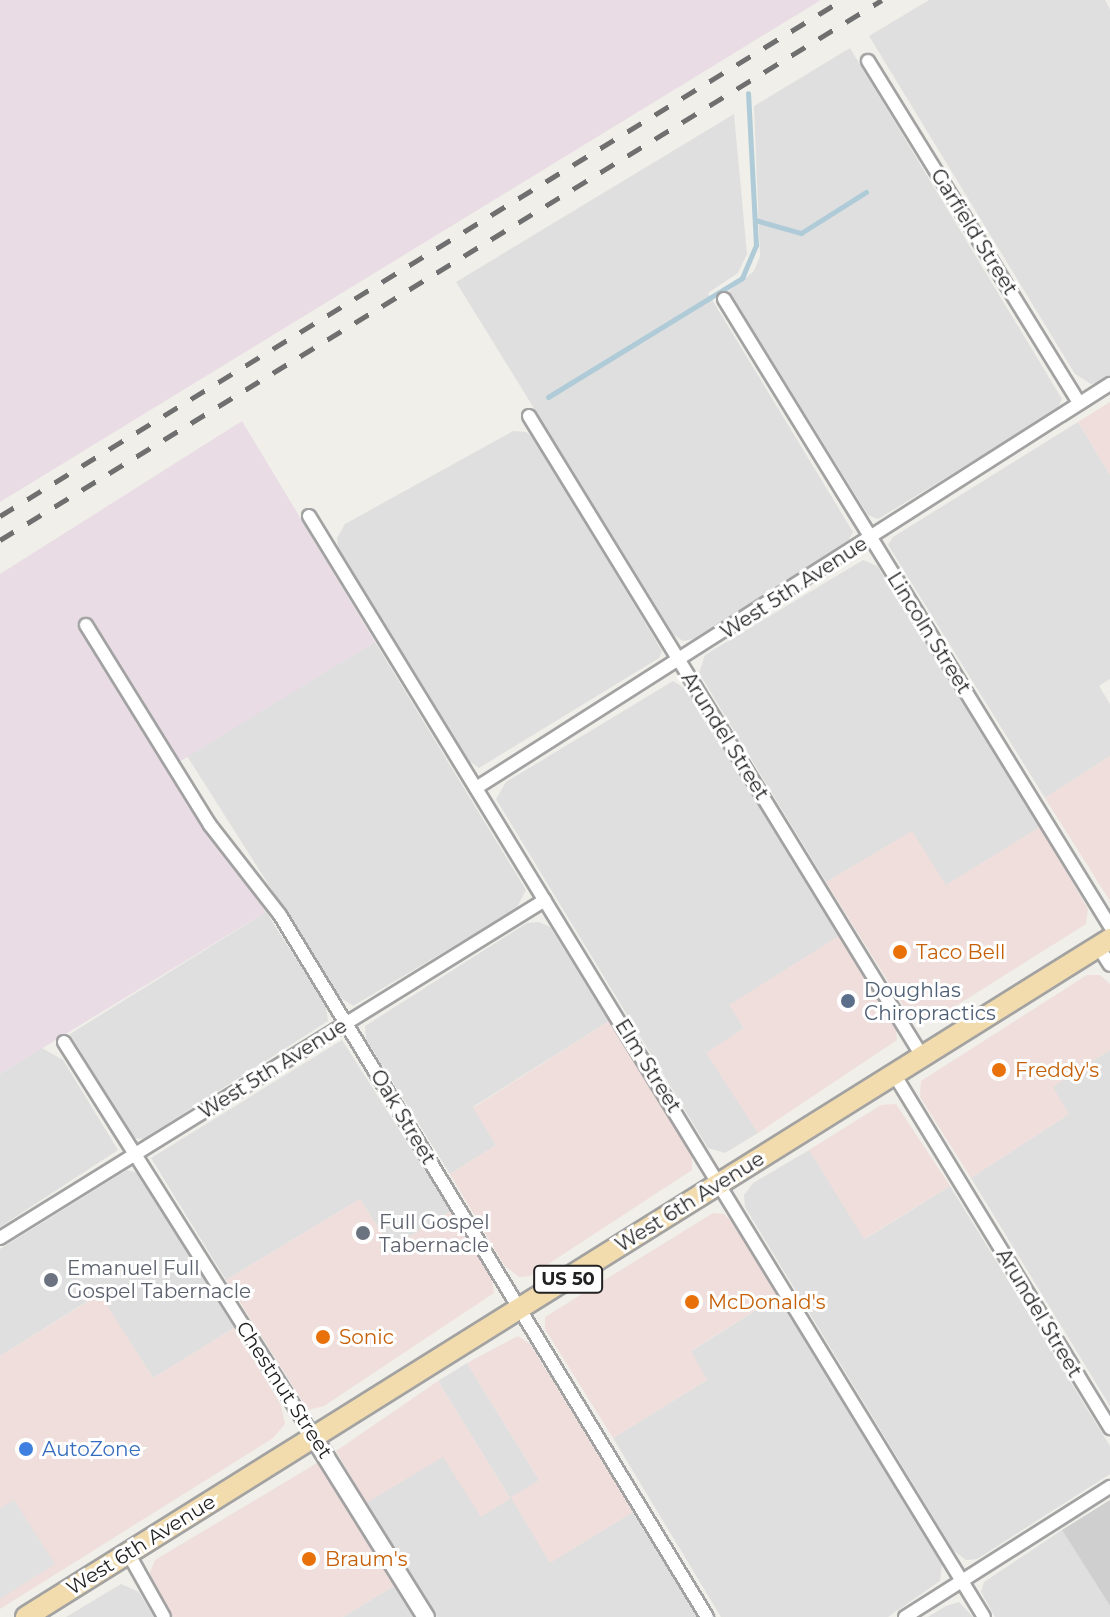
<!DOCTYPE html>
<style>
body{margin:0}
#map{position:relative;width:1110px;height:1617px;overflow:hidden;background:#f0efe9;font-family:Montserrat,sans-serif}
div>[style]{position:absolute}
.residential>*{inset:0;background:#dfdfdf}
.commercial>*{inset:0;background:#efdedb}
.industrial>*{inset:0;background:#e9dce5}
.religious>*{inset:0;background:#cfcfcf}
.parking>*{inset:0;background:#e1e1e1}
.stream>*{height:5px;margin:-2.5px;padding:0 2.5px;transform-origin:2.5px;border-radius:2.5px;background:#afcbd8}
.roads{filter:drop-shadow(2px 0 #a2a2a2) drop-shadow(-2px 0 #a2a2a2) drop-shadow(0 2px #a2a2a2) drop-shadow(0 -2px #a2a2a2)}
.minor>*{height:12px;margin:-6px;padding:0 6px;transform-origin:6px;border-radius:6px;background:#fff}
.tertiary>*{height:16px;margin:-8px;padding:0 8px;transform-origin:8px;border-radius:8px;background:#fff}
.primary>*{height:20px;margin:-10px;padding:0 10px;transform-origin:10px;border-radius:10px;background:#f2dcad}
.rail>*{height:5px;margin-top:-2.5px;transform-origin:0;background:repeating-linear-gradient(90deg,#6f6f6f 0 16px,transparent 0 32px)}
.dots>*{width:22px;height:22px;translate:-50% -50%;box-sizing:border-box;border:4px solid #fff;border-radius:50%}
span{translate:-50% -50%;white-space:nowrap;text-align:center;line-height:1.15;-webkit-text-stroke:6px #fff;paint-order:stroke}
.shield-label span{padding:2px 6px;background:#fff;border:2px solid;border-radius:6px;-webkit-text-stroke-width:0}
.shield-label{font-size:18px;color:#212121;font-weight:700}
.street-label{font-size:20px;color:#212121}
.food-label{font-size:20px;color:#c56008}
.left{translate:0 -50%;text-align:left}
.service-label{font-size:20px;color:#4e5e75}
.worship-label{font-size:20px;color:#5b616d}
.shop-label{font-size:20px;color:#366cbe}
</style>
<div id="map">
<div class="residential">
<i style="clip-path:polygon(929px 0,1105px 0,1110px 9px,1110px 378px,1106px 381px,1091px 384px,1075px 374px,869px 36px)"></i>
<i style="clip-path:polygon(850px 48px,1062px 399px,1057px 410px,878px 519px,868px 515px,729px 291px,754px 271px,760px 256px,754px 106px)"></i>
<i style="clip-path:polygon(734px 114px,747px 254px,738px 273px,708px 293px,853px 532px,846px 545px,698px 638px,683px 641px,674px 635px,456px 282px)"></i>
<i style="clip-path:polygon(1078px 422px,1110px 475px,1110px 679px,1099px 686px,1110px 704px,1110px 756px,1045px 798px,888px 545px,893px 537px)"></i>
<i style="clip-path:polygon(513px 431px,526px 432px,534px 439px,662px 651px,659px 658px,479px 768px,469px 761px,338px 548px,337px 538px,345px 524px)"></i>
<i style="clip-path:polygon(863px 560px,877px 566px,1040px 827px,945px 886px,911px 832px,826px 882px,699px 673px,705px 655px)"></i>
<i style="clip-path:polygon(375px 642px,526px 890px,516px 909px,353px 1006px,340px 997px,187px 756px)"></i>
<i style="clip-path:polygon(673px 681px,687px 690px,839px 936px,730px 1005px,744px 1028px,707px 1053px,758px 1133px,725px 1153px,708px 1148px,496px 799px,506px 782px)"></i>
<i style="clip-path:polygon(266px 912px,326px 1006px,328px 1021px,143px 1139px,133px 1138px,70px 1034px)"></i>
<i style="clip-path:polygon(539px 922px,550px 927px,609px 1021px,473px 1107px,496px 1145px,450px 1174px,366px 1039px,365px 1026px,527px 923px)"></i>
<i style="clip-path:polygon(342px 1040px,451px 1211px,391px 1248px,360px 1199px,226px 1280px,151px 1158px)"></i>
<i style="clip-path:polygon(42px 1048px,63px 1060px,118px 1150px,0 1227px,0 1074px)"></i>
<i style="clip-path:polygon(1110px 1050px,1110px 1406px,971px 1178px,1069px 1114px,1052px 1087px)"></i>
<i style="clip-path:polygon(809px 1150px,865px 1239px,950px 1186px,1110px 1446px,1110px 1474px,977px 1559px,966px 1560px,954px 1551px,745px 1207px,744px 1195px,753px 1183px)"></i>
<i style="clip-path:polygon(127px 1170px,138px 1173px,234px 1328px,153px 1378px,99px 1294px,0 1356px,0 1249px)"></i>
<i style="clip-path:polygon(778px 1296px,942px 1564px,940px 1581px,888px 1617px,721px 1617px,613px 1438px,707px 1380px,690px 1352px)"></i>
<i style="clip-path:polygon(467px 1363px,539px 1480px,551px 1562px,633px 1512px,697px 1617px,437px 1617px,366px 1503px,443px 1456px,481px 1516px,510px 1498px,438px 1381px)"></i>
<i style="clip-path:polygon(1062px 1530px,1110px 1606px,1110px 1617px,995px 1617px,981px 1592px,984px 1582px)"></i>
<i style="clip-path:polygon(121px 1584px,139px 1592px,154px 1617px,66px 1617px)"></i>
<i style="clip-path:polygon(397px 1584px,418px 1617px,343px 1617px)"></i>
<i style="clip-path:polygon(959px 1602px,973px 1617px,928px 1617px,946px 1606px)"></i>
</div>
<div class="commercial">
<i style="clip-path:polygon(1110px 402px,1110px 475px,1078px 422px)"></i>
<i style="clip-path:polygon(1110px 756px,1110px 901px,1045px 798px)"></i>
<i style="clip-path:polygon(1040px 827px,1088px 909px,1086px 924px,935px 1019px,911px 1018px,826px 882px,912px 831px,946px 885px)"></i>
<i style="clip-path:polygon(839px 936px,896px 1028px,897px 1040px,758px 1133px,706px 1053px,744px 1028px,729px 1005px)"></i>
<i style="clip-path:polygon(1087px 975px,1100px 975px,1110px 984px,1110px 1050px,1053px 1087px,1069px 1114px,971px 1178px,920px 1097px,921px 1081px)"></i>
<i style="clip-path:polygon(609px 1021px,692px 1154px,692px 1170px,530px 1276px,519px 1277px,504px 1265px,450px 1174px,496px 1145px,473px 1108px)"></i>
<i style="clip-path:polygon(896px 1104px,950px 1186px,864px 1239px,809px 1150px,881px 1105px)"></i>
<i style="clip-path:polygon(360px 1199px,391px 1248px,451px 1211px,492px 1280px,494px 1293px,324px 1406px,308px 1410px,226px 1280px)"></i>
<i style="clip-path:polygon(713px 1213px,724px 1214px,732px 1222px,778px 1296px,691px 1351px,707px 1380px,613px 1438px,545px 1329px,545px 1317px)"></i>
<i style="clip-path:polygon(100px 1294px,153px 1378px,234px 1328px,281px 1405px,285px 1424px,273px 1438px,0 1609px,0 1356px)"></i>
<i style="clip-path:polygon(518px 1336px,530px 1344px,633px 1512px,550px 1563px,511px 1498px,481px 1517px,443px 1457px,366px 1503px,336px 1451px,438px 1381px,510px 1498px,539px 1480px,467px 1363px)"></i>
<i style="clip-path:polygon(317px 1463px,325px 1468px,397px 1584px,343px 1617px,173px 1617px,149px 1575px,155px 1560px)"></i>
</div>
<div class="industrial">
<i style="clip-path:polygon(0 0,821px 0,0 502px)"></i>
<i style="clip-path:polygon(242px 421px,375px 642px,166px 770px,266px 912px,0 1074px,0 574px)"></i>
</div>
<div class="religious">
<i style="clip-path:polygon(1110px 1500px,1110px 1606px,1062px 1530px)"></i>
</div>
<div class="parking">
<i style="clip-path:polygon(14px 1500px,55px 1564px,0 1599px,0 1508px)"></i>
</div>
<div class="stream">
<i style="left:755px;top:220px;width:48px;rotate:15.8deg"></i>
<i style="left:801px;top:233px;width:77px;rotate:-32.2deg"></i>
<i style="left:548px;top:397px;width:228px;rotate:-31.5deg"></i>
<i style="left:742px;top:278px;width:36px;rotate:-67deg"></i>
<i style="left:756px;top:245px;width:152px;rotate:-93deg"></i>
</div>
<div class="roads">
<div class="minor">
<i style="left:868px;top:61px;width:402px;rotate:58.3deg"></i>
<i style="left:724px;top:299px;width:736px;rotate:58.38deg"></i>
<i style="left:529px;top:416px;width:751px;rotate:58.45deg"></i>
<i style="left:309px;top:516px;width:1291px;rotate:58.49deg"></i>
<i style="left:86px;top:625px;width:235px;rotate:58.2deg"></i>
<i style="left:210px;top:825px;width:114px;rotate:52.1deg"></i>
<i style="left:280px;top:915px;width:822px;rotate:58.69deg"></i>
<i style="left:476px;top:788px;width:752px;rotate:-32.51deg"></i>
<i style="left:1098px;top:946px;width:22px;rotate:58deg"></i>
<i style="left:64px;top:1042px;width:468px;rotate:57.7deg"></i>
<i style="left:894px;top:1074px;width:415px;rotate:58.6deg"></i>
<i style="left:0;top:1238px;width:641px;rotate:-31.81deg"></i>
<i style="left:128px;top:1553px;width:73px;rotate:60.6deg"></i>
<i style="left:905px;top:1617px;width:243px;rotate:-32.4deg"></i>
</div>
<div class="tertiary">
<i style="left:314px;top:1438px;width:211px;rotate:58deg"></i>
</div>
<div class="primary">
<i style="left:26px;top:1617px;width:1279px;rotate:-32.02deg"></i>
</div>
</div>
<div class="rail">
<i style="left:0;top:516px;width:988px;rotate:-31.5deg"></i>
<i style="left:0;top:540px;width:1034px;rotate:-31.48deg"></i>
</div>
<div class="dots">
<i style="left:900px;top:952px;background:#e8710a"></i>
<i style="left:848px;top:1001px;background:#5c6f8a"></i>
<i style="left:999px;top:1070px;background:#e8710a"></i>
<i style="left:363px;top:1233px;background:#6b7280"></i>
<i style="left:51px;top:1280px;background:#6b7280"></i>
<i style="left:692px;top:1302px;background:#e8710a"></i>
<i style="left:323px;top:1337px;background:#e8710a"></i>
<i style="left:26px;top:1449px;background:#3f7fe0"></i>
<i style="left:309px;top:1559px;background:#e8710a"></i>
</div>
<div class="shield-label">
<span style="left:568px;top:1279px">US 50</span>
</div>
<div class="street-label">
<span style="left:974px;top:232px;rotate:58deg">Garfield Street</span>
<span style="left:794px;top:588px;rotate:-33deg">West 5th Avenue</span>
<span style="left:929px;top:633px;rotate:58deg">Lincoln Street</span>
<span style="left:725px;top:736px;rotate:58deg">Arundel Street</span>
<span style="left:648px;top:1066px;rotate:58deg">Elm Street</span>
<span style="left:273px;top:1069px;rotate:-32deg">West 5th Avenue</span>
<span style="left:403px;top:1117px;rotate:59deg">Oak Street</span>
<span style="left:690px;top:1202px;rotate:-32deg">West 6th Avenue</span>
<span style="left:1039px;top:1313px;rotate:59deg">Arundel Street</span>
<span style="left:284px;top:1390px;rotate:57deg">Chestnut Street</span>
<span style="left:141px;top:1545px;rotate:-32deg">West 6th Avenue</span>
</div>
<div class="food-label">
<span class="left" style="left:916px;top:952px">Taco Bell</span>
<span class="left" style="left:1015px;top:1070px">Freddy's</span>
<span class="left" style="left:708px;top:1302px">McDonald's</span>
<span class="left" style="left:339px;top:1337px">Sonic</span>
<span class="left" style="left:325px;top:1559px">Braum's</span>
</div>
<div class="service-label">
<span class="left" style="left:864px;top:1002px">Doughlas<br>Chiropractics</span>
</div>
<div class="worship-label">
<span class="left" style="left:379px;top:1234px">Full Gospel<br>Tabernacle</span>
<span class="left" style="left:67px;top:1280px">Emanuel Full<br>Gospel Tabernacle</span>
</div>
<div class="shop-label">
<span class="left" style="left:42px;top:1449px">AutoZone</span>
</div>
</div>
